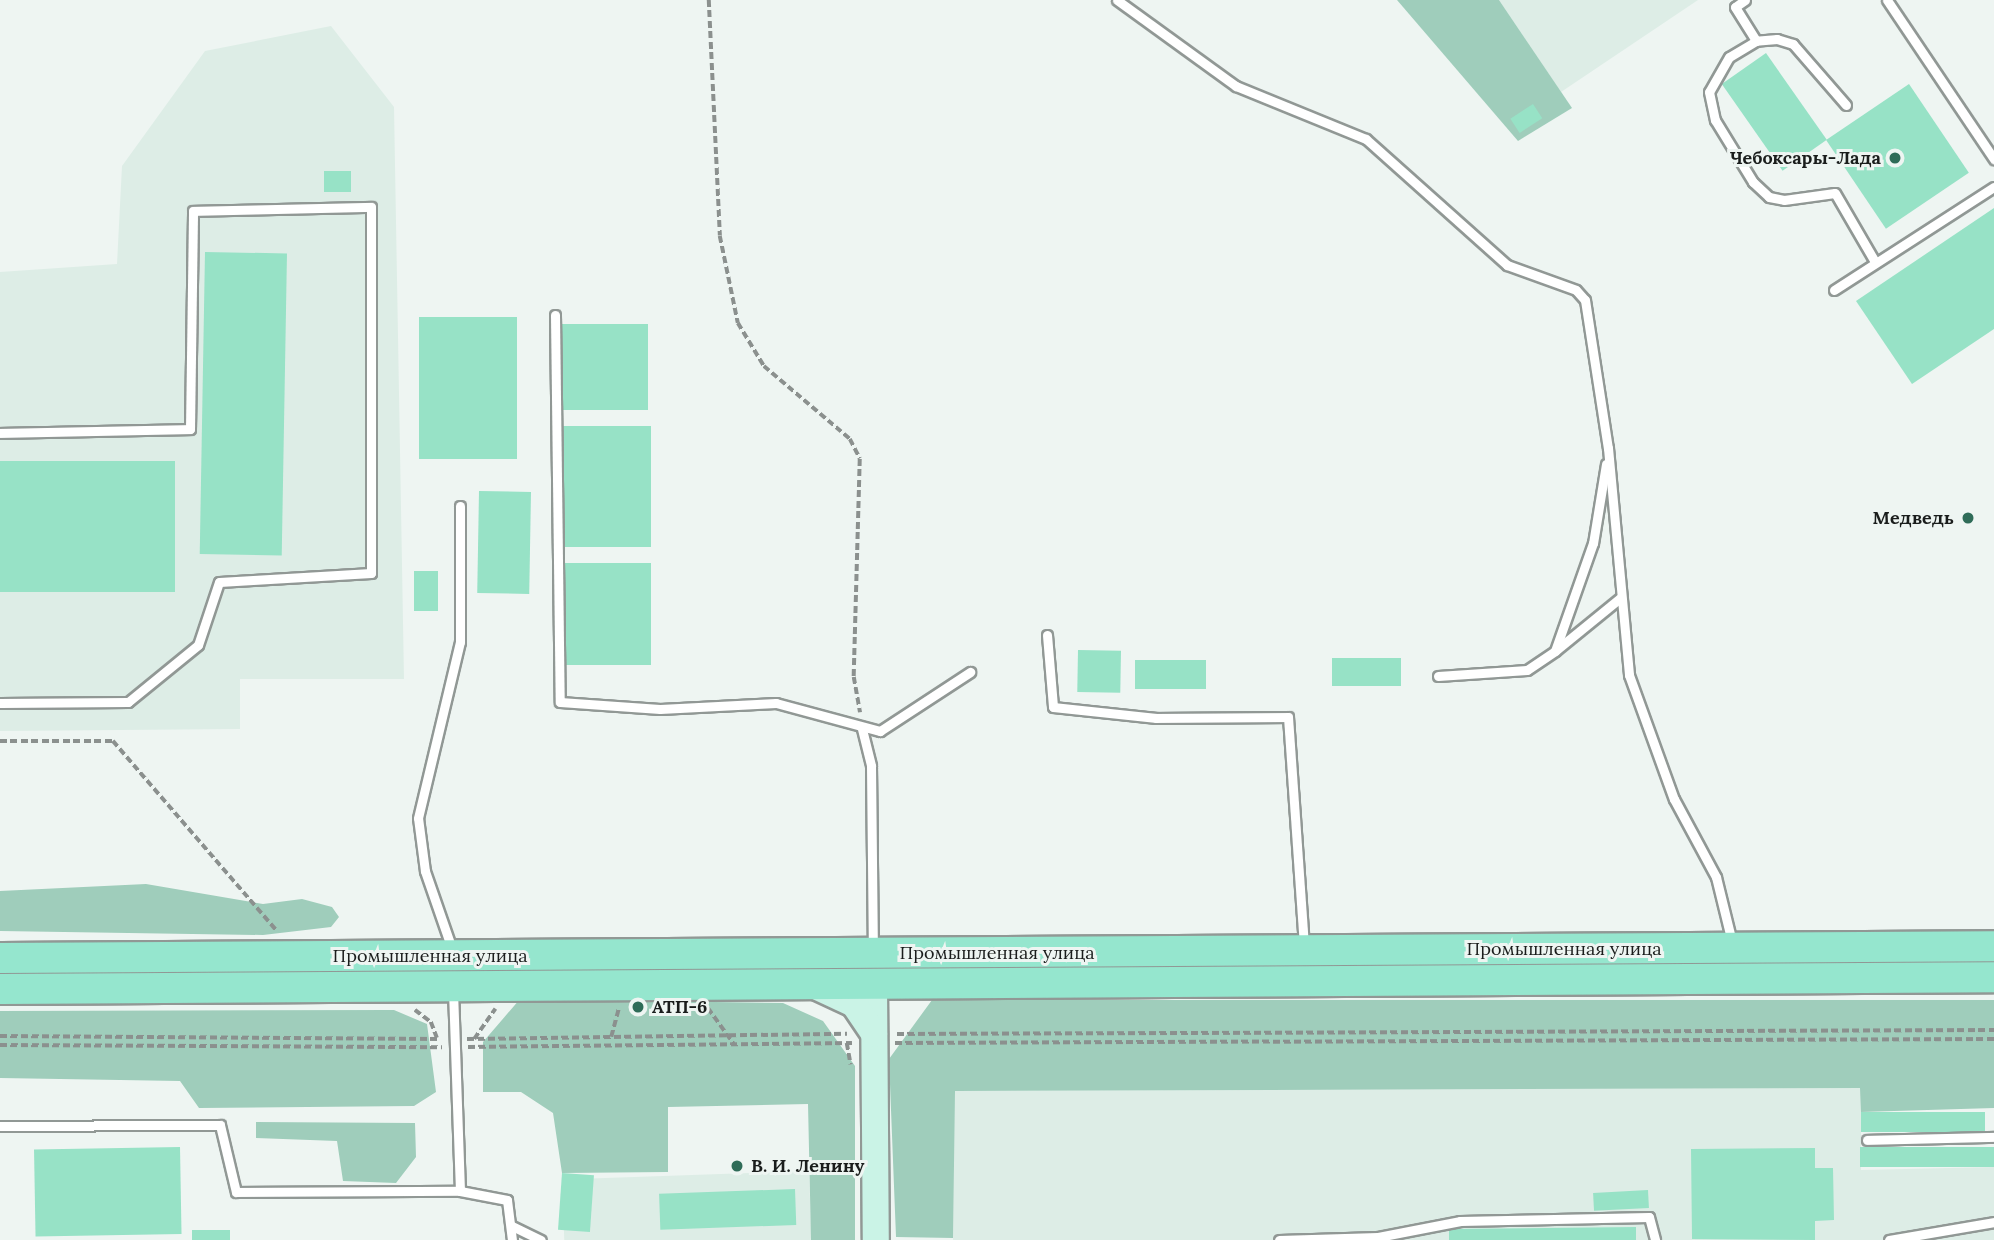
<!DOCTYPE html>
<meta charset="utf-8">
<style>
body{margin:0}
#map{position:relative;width:1994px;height:1240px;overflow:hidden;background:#eef5f2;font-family:Lora,serif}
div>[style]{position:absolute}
.built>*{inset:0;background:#ddede6;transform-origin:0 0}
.green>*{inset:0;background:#9fcdbb}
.building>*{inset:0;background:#97e2c6;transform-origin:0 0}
.path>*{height:3.5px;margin-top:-1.75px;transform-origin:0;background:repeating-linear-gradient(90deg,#8b908e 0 7px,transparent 0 10.5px)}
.roads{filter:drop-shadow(2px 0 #919895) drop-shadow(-2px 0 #919895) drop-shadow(0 2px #919895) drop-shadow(0 -2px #919895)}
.lane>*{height:9px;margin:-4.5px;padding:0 4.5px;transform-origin:4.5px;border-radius:4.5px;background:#fff}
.secondary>*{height:26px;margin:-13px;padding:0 13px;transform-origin:13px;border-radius:13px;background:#caf3e6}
.primary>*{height:30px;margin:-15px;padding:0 15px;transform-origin:15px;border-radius:15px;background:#95e6ce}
.dots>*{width:19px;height:19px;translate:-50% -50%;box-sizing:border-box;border:4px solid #eef5f2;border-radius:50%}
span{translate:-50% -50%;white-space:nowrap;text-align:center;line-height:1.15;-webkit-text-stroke:6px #eef5f2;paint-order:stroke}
.poi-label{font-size:18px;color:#1a1d1c;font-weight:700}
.right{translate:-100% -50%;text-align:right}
.left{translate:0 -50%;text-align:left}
.street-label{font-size:18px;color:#1a1d1c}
</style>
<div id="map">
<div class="built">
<i style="clip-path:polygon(1499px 0,1698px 0,1561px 92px)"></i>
<i style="clip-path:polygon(331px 26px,394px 107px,404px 679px,240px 679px,240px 729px,0 731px,0 272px,117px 264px,122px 166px,205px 51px)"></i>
<i style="clip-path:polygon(1861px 1088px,1861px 1170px,1994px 1167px,1994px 1240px,953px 1240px,954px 1091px)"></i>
<i style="left:809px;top:1171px;width:69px;height:247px;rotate:88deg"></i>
</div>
<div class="green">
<i style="clip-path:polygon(1397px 0,1499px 0,1572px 108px,1518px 141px)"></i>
<i style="clip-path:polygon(146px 884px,263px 904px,302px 899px,332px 907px,339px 917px,331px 927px,263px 935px,0 931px,0 891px)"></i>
<i style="clip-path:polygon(520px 999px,783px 1003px,823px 1021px,855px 1066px,855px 1240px,811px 1240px,808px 1104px,668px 1107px,668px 1172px,562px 1173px,553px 1113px,521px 1092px,483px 1092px,483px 1042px)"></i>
<i style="clip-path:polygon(932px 1000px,1994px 1000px,1994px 1108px,1861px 1112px,1860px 1088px,955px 1091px,953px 1238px,896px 1237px,889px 1059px)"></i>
<i style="clip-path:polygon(394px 1010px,427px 1024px,436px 1092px,414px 1106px,199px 1108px,180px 1081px,0 1078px,0 1011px)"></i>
<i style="clip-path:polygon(256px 1122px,415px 1123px,416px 1157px,396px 1183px,343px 1181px,337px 1141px,256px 1138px)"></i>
</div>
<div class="building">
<i style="left:1766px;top:53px;width:106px;height:54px;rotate:55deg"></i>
<i style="left:1909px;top:84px;width:107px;height:100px;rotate:56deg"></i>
<i style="left:1533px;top:104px;width:17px;height:27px;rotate:57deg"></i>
<i style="left:324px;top:171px;width:27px;height:21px"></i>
<i style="clip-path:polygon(1994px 208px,1994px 329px,1912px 384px,1856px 301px)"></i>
<i style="left:205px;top:252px;width:82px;height:302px;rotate:1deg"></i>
<i style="left:419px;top:317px;width:98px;height:142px"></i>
<i style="left:562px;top:324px;width:86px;height:86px"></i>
<i style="left:563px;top:426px;width:88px;height:121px"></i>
<i style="left:175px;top:461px;width:131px;height:175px;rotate:90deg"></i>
<i style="left:479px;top:491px;width:52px;height:102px;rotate:1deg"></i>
<i style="left:563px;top:563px;width:88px;height:102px"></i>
<i style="left:414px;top:571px;width:24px;height:40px"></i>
<i style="left:1078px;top:650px;width:43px;height:42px;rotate:1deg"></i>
<i style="left:1332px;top:658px;width:69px;height:28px"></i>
<i style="left:1206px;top:660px;width:29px;height:71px;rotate:90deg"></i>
<i style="left:1861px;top:1112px;width:124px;height:20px"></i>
<i style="left:180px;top:1147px;width:87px;height:146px;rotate:89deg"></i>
<i style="left:1994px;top:1147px;width:20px;height:134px;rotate:90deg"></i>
<i style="clip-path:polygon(1815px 1148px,1815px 1168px,1833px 1168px,1834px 1220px,1815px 1221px,1815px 1240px,1692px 1239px,1691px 1149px)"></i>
<i style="left:562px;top:1173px;width:32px;height:57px;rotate:4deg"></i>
<i style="left:795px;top:1189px;width:36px;height:136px;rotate:88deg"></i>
<i style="left:1648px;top:1190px;width:18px;height:55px;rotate:87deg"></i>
<i style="clip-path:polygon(1636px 1227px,1636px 1240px,1449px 1240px,1449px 1229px)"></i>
<i style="left:230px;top:1230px;width:10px;height:38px;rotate:90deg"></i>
</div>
<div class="path">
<i style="left:709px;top:0;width:236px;rotate:87.3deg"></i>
<i style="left:720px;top:236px;width:89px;rotate:78.3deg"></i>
<i style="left:738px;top:323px;width:50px;rotate:58.8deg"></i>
<i style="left:764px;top:366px;width:113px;rotate:40.3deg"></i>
<i style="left:850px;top:439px;width:22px;rotate:63deg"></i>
<i style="left:860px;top:459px;width:218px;rotate:91.6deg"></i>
<i style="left:854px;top:677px;width:36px;rotate:80deg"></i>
<i style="left:0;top:741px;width:113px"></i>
<i style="left:113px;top:741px;width:252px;rotate:49.2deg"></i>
<i style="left:708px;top:1008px;width:44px;rotate:54.2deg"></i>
<i style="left:415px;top:1010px;width:20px;rotate:37deg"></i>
<i style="left:431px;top:1022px;width:17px;rotate:69deg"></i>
<i style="left:897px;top:1034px;width:1097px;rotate:-0.21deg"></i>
<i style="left:0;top:1036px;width:441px;rotate:0.4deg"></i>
<i style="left:611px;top:1037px;width:30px;rotate:-75deg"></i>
<i style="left:467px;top:1039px;width:380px;rotate:-0.8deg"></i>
<i style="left:474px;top:1039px;width:37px;rotate:-55deg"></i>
<i style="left:847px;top:1043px;width:22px;rotate:80deg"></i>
<i style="left:895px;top:1043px;width:1099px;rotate:-0.21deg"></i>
<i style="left:0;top:1045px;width:442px;rotate:0.3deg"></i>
<i style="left:468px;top:1047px;width:384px;rotate:-0.6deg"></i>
</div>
<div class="roads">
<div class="lane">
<i style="left:1117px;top:0;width:147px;rotate:35.9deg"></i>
<i style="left:1236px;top:86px;width:140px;rotate:22.2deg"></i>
<i style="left:1366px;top:139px;width:189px;rotate:41.8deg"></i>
<i style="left:1507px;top:265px;width:73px;rotate:19.9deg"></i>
<i style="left:1576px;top:290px;width:13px;rotate:48deg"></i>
<i style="left:1585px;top:300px;width:150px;rotate:81.2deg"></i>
<i style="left:1608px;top:448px;width:228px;rotate:84.7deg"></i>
<i style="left:1629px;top:675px;width:132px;rotate:70.1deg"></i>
<i style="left:1674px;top:799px;width:89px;rotate:61.7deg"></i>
<i style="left:1716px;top:877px;width:67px;rotate:76.2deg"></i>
<i style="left:1745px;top:0;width:12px;rotate:145deg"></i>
<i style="left:1735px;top:7px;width:40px;rotate:58deg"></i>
<i style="left:1887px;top:0;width:192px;rotate:56.1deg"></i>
<i style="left:1846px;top:105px;width:81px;rotate:-131deg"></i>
<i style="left:1793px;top:44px;width:17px;rotate:-163deg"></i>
<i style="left:1777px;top:39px;width:21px;rotate:175deg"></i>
<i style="left:1756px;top:41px;width:31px;rotate:149deg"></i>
<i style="left:1729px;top:57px;width:40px;rotate:119.7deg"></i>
<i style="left:1709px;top:92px;width:29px;rotate:78deg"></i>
<i style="left:1715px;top:120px;width:73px;rotate:58.5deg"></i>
<i style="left:1753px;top:182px;width:22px;rotate:43deg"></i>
<i style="left:1769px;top:197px;width:15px;rotate:11deg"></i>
<i style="left:1784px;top:200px;width:51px;rotate:-7.8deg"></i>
<i style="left:1835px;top:193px;width:78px;rotate:59.8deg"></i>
<i style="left:1834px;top:290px;width:190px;rotate:-32.8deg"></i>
<i style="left:555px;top:315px;width:387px;rotate:89.3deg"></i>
<i style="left:560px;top:702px;width:100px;rotate:4deg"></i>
<i style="left:660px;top:709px;width:116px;rotate:-3deg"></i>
<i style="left:776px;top:703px;width:108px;rotate:15.1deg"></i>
<i style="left:880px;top:731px;width:108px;rotate:-33.2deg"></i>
<i style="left:0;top:433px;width:190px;rotate:-1.2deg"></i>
<i style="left:190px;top:429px;width:218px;rotate:-89.2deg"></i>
<i style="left:193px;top:211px;width:178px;rotate:-1.3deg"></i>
<i style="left:371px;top:207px;width:366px;rotate:90deg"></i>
<i style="left:371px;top:573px;width:152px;rotate:176.6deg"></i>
<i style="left:219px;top:582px;width:66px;rotate:108.4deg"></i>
<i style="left:198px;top:645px;width:90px;rotate:140.8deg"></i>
<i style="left:128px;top:702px;width:128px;rotate:179.6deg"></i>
<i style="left:1606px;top:464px;width:80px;rotate:99.3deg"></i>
<i style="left:1593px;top:543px;width:114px;rotate:109.4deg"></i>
<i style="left:1555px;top:651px;width:84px;rotate:-39.2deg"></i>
<i style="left:1047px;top:635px;width:72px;rotate:85.2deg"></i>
<i style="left:1053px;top:707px;width:104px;rotate:6.1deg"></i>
<i style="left:1156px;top:718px;width:132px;rotate:-0.4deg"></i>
<i style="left:1288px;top:717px;width:229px;rotate:86deg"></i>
<i style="left:1438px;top:676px;width:89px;rotate:-3.9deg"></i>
<i style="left:1527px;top:670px;width:34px;rotate:-34deg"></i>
<i style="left:862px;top:729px;width:38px;rotate:76deg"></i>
<i style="left:871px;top:766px;width:182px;rotate:89.4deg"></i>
<i style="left:453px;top:952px;width:86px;rotate:-109.1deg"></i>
<i style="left:425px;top:871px;width:53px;rotate:-97.5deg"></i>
<i style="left:418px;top:818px;width:181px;rotate:-76.6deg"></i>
<i style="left:460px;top:642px;width:136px;rotate:-90deg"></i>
<i style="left:0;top:1126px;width:220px;rotate:-0.3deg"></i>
<i style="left:220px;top:1125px;width:69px;rotate:76.6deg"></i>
<i style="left:236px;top:1192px;width:224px;rotate:-0.3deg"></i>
<i style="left:460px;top:1191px;width:199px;rotate:-92deg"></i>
<i style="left:1867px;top:1140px;width:127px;rotate:-1.4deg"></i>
<i style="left:460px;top:1191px;width:48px;rotate:10.8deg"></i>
<i style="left:507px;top:1200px;width:40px;rotate:82.9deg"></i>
<i style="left:512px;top:1226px;width:32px;rotate:26deg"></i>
<i style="left:1279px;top:1240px;width:99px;rotate:-1.7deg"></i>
<i style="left:1378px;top:1237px;width:84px;rotate:-11deg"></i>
<i style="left:1460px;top:1221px;width:189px;rotate:-1.2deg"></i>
<i style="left:1649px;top:1217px;width:24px;rotate:75deg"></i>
<i style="left:1889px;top:1240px;width:107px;rotate:-9.7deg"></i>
</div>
<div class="secondary">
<i style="left:874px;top:984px;width:256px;rotate:89.6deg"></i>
<i style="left:813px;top:985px;width:45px;rotate:24.9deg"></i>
<i style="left:854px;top:1004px;width:36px;rotate:56deg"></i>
</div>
<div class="primary">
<i style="left:0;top:958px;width:1994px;rotate:-0.34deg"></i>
<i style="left:0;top:989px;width:1994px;rotate:-0.34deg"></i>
</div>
</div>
<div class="dots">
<i style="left:1895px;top:158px;background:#2f6c58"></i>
<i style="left:1968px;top:518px;background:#2f6c58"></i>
<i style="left:638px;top:1007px;background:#2f6c58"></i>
<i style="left:737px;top:1166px;background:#2f6c58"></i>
</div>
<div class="poi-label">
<span class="right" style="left:1881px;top:158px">Чебоксары-Лада</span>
<span class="right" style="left:1954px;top:518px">Медведь</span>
<span class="left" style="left:652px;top:1007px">АТП-6</span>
<span class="left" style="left:751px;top:1166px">В. И. Ленину</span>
</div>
<div class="street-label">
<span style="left:1564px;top:949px">Промышленная улица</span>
<span style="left:997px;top:953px">Промышленная улица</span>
<span style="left:430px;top:956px">Промышленная улица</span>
</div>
</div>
